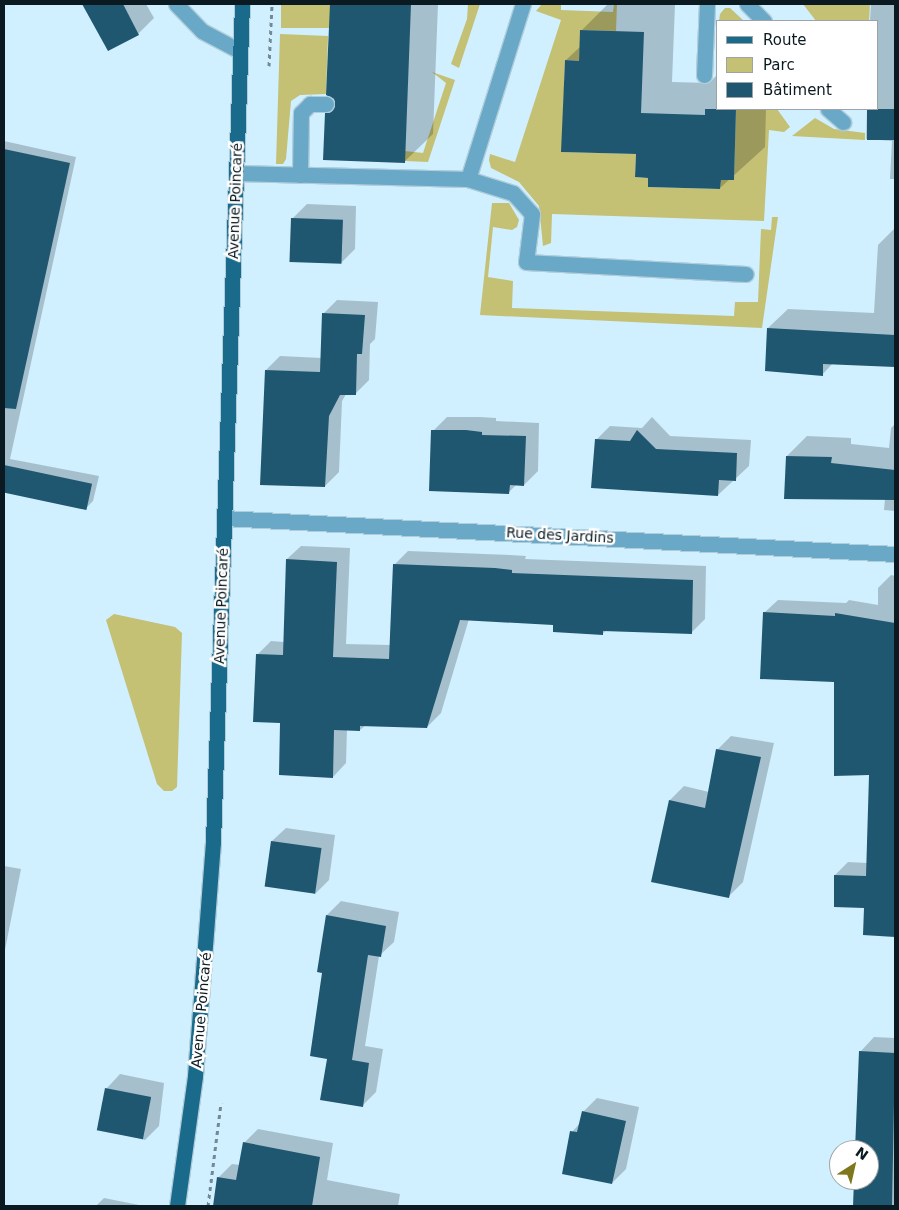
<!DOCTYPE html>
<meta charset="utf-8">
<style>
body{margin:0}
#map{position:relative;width:899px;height:1210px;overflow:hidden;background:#d0efff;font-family:"DejaVu Sans",sans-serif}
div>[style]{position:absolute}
.green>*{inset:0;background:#c4c074;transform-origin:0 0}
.shadow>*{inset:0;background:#0003}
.building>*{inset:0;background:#205770;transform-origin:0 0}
.path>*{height:3px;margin-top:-1.5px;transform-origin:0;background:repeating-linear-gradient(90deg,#728a96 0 4px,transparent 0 8px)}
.roads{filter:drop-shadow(1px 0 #b0cddb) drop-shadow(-1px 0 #b0cddb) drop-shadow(0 1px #b0cddb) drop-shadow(0 -1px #b0cddb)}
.minor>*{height:15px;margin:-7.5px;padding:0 7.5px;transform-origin:7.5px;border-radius:7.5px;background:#69a8c7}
.major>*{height:15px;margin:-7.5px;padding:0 7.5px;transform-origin:7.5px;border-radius:7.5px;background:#196a8b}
span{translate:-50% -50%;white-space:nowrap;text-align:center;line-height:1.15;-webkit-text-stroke:5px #fff;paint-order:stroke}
.street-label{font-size:14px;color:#0b1a21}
.frame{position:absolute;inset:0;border:5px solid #0b1a21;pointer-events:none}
.legend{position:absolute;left:716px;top:20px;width:162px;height:90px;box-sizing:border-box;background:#fff;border:1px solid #9da3a6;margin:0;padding:6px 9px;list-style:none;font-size:15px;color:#0b1a21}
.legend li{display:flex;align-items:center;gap:10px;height:25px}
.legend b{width:25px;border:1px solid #9da3a6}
.north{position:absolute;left:829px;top:1140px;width:50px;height:50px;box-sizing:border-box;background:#fff;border:1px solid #9da3a6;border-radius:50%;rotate:35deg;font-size:14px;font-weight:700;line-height:20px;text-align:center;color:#0b1a21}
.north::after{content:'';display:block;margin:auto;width:18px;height:22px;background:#7e771c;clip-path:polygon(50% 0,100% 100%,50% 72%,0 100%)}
</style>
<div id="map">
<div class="green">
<i style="left:281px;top:4px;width:49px;height:24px"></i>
<i style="clip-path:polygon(468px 4px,480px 4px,459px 68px,451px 64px,467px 19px)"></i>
<i style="clip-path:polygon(542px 4px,561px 4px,561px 10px,613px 12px,614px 4px,617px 4px,616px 31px,581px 30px,579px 61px,565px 60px,562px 152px,636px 154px,635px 177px,648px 178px,648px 187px,720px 189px,721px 180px,734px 180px,736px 109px,777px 109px,790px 127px,784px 132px,769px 130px,764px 221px,552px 214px,551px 243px,543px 246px,539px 206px,519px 182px,491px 168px,489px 160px,490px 154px,515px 162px,561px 20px,536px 11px)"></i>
<i style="clip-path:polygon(803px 4px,870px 4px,869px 21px,816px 21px)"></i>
<i style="clip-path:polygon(725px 8px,730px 8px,744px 21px,719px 21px,720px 14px)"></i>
<i style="clip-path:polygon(280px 34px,328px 36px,326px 94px,300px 95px,291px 101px,286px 159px,283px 164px,276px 164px)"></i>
<i style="clip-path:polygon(432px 72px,455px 80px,428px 162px,405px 161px,405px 151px,423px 153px,446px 83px)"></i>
<i style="clip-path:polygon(815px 118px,834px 129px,865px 133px,865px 140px,792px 136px)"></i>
<i style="clip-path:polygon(492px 203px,509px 203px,519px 220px,517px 227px,512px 230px,493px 227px,488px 277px,513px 281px,512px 308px,734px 316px,735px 302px,758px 302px,761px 229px,771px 230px,772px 217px,778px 217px,762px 328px,480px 315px)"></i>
<i style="clip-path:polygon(114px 614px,175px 627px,182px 633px,177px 787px,172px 791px,164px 791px,157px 784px,106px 620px)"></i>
</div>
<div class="shadow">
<i style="clip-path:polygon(84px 4px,146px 4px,154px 18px,138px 34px,109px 49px)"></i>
<i style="clip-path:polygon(331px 4px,438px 4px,433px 134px,404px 162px,326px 114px,336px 104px,335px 98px,327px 94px)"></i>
<i style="clip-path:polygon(608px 4px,675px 4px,672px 82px,709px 83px,718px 74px,718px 109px,766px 109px,765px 147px,720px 188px,649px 177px,637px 153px,566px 60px,581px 46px,582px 30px)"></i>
<i style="clip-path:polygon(871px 4px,895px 4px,895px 179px,890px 179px,892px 141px,866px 139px,867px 109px,878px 109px,878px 21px,870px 21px)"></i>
<i style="clip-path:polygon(4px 141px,76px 157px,10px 459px,99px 476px,93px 501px,86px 508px,4px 491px)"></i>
<i style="clip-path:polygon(307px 204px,356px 206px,355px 249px,341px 263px,293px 218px)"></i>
<i style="clip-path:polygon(895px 228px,895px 366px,833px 363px,822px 375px,768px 328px,788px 309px,874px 313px,878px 245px)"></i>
<i style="clip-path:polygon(337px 300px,378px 302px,375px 339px,370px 344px,369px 380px,355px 394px,346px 394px,342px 401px,339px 472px,325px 486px,266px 370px,280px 356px,322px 358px,323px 314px)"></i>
<i style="clip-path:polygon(447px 417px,480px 417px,496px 418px,496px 421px,539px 423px,538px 471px,524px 485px,517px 484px,508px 493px,433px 431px)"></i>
<i style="clip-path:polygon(652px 417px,670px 436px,751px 440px,749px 466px,718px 495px,596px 440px,610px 426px,642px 428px)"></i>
<i style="clip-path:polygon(895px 424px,895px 511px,884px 510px,885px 499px,787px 456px,807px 436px,851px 438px,851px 444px,889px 448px,891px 428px)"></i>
<i style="clip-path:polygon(301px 546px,350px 548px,346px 644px,390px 645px,394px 565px,408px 551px,510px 555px,526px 556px,525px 559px,706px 566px,705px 619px,691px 633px,607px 630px,602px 634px,555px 624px,469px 619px,441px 713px,427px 727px,366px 725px,360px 730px,347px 729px,346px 763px,333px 777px,281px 722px,257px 655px,271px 641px,284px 642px,287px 559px)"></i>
<i style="clip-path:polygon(891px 575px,895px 576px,895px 936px,864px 934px,866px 907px,835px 906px,835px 875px,848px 862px,867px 863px,870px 774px,835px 681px,764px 613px,778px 600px,846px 603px,849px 600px,878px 605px,878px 588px)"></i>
<i style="clip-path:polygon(731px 736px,774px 743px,743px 882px,729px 896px,652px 881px,670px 800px,684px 786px,709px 792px,717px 750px)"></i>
<i style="clip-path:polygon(286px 828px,335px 835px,329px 880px,315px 894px,272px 841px)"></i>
<i style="clip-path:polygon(4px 866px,21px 869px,4px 955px)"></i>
<i style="clip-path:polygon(341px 901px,399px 912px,394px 942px,379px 956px,365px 1046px,383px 1049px,376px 1092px,363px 1105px,329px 1058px,324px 972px,327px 915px)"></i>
<i style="clip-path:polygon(874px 1037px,895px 1038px,895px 1206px,854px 1206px,855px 1180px,869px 1180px,869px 1150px,856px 1150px,861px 1051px)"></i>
<i style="clip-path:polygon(120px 1074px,164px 1083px,159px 1126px,145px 1140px,99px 1129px,107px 1088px)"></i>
<i style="clip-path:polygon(597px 1098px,639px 1107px,626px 1169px,612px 1183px,572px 1132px,581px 1122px,583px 1112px)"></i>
<i style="clip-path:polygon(258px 1129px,333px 1143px,327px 1180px,400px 1194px,398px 1206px,215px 1206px,218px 1178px,232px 1164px,240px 1165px,244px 1143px)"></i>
<i style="clip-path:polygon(104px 1198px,144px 1206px,96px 1206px)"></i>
</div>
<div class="building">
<i style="clip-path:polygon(82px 4px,123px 4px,139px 35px,108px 51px)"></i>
<i style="clip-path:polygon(330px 4px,411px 4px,405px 163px,323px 160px,325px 113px,331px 112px,335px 104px,334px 99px,326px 95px)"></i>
<i style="clip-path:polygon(580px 30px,644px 32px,641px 113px,705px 115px,705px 109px,736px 109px,734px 180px,721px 180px,720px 189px,648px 187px,648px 178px,635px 177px,636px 154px,561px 152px,565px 60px,579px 61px)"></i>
<i style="left:867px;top:109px;width:28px;height:31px"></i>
<i style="clip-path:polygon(4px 149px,70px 163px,16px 409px,4px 408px)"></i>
<i style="left:291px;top:218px;width:52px;height:44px;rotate:2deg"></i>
<i style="clip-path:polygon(322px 313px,365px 315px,362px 354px,357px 354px,356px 395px,340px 395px,329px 416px,325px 487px,260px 485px,265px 370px,320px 372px)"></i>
<i style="clip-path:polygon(767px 328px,895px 335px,895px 367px,823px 364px,823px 376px,765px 371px)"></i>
<i style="clip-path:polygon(431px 430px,466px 430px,482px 432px,482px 435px,526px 436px,524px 486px,510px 485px,509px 494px,429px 491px)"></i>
<i style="clip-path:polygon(637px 430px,656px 449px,737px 453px,736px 481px,719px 480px,718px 496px,591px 488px,595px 439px,630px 441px)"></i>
<i style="clip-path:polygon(786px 456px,832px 457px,831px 463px,895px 470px,895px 500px,784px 499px)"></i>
<i style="left:4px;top:465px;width:90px;height:27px;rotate:12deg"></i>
<i style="clip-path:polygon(286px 559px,337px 562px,333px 657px,389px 659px,393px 564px,495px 568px,512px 570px,512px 573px,693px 580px,692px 634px,603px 631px,603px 635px,553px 632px,553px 625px,460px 620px,427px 728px,360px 726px,360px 731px,334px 730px,333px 778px,279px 775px,280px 723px,253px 722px,256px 654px,283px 655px)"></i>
<i style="clip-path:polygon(763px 612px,835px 616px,835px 613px,895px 623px,895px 937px,863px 935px,864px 908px,834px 907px,834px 875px,866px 876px,869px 775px,834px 776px,834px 682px,760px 679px)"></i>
<i style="clip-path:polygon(716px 749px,761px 757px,729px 898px,651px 882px,669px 800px,705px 808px)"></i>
<i style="left:271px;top:841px;width:51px;height:46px;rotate:8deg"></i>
<i style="clip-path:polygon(326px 915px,386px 926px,381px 957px,368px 955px,352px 1060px,369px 1063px,363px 1107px,320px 1100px,327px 1059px,310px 1056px,322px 973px,317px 972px)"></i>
<i style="clip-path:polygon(859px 1051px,895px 1053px,892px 1206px,853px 1206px,854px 1180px,869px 1180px,869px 1150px,855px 1150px)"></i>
<i style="left:105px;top:1088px;width:47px;height:43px;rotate:11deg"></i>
<i style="clip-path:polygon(582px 1111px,626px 1121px,612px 1184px,562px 1174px,570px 1131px,577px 1132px)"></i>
<i style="clip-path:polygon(243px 1142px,320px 1157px,312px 1206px,213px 1206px,217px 1177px,236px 1180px)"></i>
</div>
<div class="path">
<i style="left:269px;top:66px;width:62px;rotate:-87.2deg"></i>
<i style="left:208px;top:1206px;width:104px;rotate:-82.8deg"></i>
</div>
<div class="roads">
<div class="minor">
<i style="left:176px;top:4px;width:37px;rotate:46deg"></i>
<i style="left:202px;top:31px;width:43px;rotate:27.8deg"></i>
<i style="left:747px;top:4px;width:24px;rotate:45deg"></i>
<i style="left:704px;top:75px;width:71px;rotate:-87.6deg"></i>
<i style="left:828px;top:109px;width:20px;rotate:41deg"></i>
<i style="left:236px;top:173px;width:232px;rotate:1.5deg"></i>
<i style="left:468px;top:179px;width:47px;rotate:17.3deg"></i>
<i style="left:513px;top:193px;width:28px;rotate:48deg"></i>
<i style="left:532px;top:214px;width:48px;rotate:97.1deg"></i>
<i style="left:526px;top:262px;width:220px;rotate:3.1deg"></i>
<i style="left:300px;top:175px;width:62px;rotate:-89.1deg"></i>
<i style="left:301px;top:113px;width:13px;rotate:-45deg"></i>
<i style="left:310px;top:104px;width:16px"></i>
<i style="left:468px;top:179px;width:183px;rotate:-72.6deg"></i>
<i style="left:224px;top:518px;width:672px;rotate:3.07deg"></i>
</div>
<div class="major">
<i style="left:177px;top:1206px;width:131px;rotate:-82.1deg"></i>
<i style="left:195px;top:1076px;width:235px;rotate:-85.6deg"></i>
<i style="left:213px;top:842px;width:839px;rotate:-88.02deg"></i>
</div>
</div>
<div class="street-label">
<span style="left:235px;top:201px;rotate:-88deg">Avenue Poincaré</span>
<span style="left:560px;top:535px;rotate:3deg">Rue des Jardins</span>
<span style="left:221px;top:606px;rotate:-88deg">Avenue Poincaré</span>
<span style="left:201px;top:1010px;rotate:-85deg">Avenue Poincaré</span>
</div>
<div class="frame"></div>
<ul class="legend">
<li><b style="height:6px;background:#196a8b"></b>Route</li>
<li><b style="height:14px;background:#c4c074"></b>Parc</li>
<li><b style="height:14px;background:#205770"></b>Bâtiment</li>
</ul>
<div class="north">N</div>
</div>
